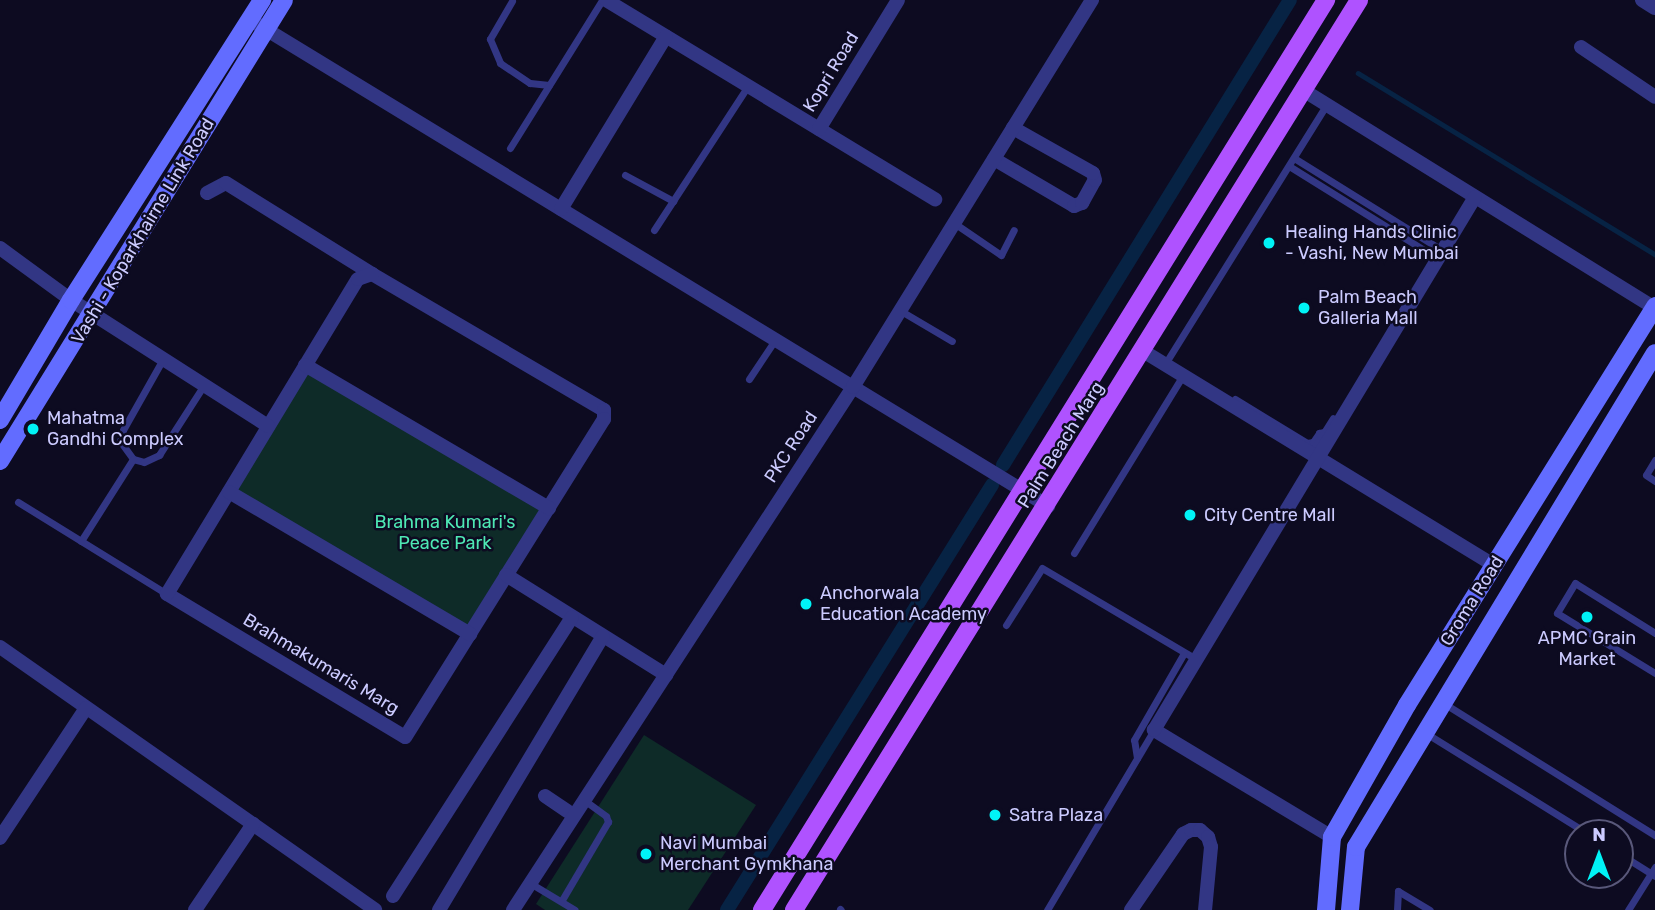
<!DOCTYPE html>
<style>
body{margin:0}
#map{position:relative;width:1655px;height:910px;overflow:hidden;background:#0d0b21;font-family:Rubik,sans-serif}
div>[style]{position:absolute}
.green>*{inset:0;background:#0e2b28;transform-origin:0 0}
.stream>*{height:4.5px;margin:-2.25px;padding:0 2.25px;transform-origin:2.25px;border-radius:2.25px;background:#072344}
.canal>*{height:14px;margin:-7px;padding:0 7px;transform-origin:7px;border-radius:7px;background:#072344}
.lane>*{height:7px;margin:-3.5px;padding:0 3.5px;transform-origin:3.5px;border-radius:3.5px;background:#323684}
.street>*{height:14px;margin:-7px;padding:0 7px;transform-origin:7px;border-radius:7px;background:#323684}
.secondary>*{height:18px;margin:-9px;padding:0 9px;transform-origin:9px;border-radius:9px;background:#626cff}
.primary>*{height:18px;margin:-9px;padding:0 9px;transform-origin:9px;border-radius:9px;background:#af52ff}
.dots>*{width:19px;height:19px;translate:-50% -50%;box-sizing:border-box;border:4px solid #0d0b21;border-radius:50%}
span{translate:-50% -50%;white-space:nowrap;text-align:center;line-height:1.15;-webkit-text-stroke:5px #0d0b21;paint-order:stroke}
.street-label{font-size:18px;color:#cccbff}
.poi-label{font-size:18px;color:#cccbff}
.left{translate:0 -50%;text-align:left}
.park-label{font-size:18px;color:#4ee8b4}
.north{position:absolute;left:1564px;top:819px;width:70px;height:70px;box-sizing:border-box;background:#0d0b21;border:2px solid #59587a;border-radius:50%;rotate:0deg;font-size:19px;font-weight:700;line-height:28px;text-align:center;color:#cccbff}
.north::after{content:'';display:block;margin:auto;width:24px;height:32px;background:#00f3f6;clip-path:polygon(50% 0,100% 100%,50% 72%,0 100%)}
</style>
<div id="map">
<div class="green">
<i style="left:305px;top:365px;width:283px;height:148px;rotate:30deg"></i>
<i style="clip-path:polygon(644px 735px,756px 805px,688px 910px,545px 910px,536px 904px)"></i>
</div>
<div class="stream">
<i style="left:1358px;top:73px;width:348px;rotate:31.4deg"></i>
</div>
<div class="canal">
<i style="left:1003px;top:465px;width:546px;rotate:-58.32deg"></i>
<i style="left:727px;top:910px;width:501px;rotate:-58.06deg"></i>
</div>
<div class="lane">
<i style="left:512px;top:1px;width:44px;rotate:120.1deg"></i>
<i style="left:490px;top:39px;width:26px;rotate:67deg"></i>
<i style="left:500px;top:63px;width:36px;rotate:34deg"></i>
<i style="left:530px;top:83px;width:19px;rotate:6deg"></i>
<i style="left:510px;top:148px;width:174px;rotate:-58.1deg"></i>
<i style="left:1294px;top:158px;width:174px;rotate:31.9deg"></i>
<i style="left:1289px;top:166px;width:174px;rotate:31.9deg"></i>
<i style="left:625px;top:175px;width:55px;rotate:28.4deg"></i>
<i style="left:954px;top:223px;width:57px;rotate:34.2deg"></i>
<i style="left:1001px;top:255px;width:28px;rotate:-63deg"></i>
<i style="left:654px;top:230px;width:172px;rotate:-56.9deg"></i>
<i style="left:901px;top:311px;width:59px;rotate:30.5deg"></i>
<i style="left:163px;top:359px;width:81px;rotate:119.4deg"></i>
<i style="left:123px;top:430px;width:11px;rotate:105deg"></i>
<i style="left:120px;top:441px;width:22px;rotate:54deg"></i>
<i style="left:133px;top:459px;width:11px;rotate:15deg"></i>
<i style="left:144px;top:462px;width:17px;rotate:-25deg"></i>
<i style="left:159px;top:455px;width:83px;rotate:-57.3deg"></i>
<i style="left:1165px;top:364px;width:305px;rotate:-58.1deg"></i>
<i style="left:749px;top:379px;width:47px;rotate:-56.3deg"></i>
<i style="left:1235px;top:399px;width:84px;rotate:31.4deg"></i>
<i style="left:1307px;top:443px;width:6px;rotate:-9deg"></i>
<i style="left:1313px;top:442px;width:11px;rotate:-56deg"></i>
<i style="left:1319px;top:433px;width:5px;rotate:-11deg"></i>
<i style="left:1311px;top:453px;width:41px;rotate:-57.8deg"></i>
<i style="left:1655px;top:460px;width:17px;rotate:121deg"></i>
<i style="left:1646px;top:475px;width:11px;rotate:34deg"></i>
<i style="left:18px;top:502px;width:175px;rotate:31.7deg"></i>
<i style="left:81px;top:541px;width:97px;rotate:-57.6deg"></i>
<i style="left:1074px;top:553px;width:209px;rotate:-58.5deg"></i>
<i style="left:1006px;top:625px;width:67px;rotate:-57.7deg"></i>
<i style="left:1042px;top:568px;width:179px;rotate:30.6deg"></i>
<i style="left:1655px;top:633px;width:94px;rotate:-148deg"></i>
<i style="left:1575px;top:583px;width:35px;rotate:121deg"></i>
<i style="left:1557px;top:613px;width:115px;rotate:31.5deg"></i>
<i style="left:1445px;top:704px;width:248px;rotate:32deg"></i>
<i style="left:1424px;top:732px;width:192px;rotate:31.8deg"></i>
<i style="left:1137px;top:758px;width:18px;rotate:-99deg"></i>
<i style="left:1134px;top:740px;width:100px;rotate:-60.1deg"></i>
<i style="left:1620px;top:854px;width:41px;rotate:32.2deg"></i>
<i style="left:530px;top:883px;width:52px;rotate:31deg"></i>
<i style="left:562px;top:900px;width:91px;rotate:-59.5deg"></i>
<i style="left:608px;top:822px;width:6px;rotate:-108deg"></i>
<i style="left:606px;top:816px;width:27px;rotate:-144deg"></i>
<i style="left:840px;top:909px;width:1px;rotate:45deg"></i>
<i style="left:1047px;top:910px;width:209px;rotate:-59.3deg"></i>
<i style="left:1397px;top:910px;width:19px;rotate:-87deg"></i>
<i style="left:1398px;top:891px;width:37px;rotate:31deg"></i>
<i style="left:1628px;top:910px;width:51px;rotate:-57.9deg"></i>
</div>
<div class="street">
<i style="left:606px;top:0;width:385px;rotate:31.2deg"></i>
<i style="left:1642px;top:0;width:15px;rotate:32deg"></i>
<i style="left:249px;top:19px;width:936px;rotate:31.36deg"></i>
<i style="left:1581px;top:47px;width:89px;rotate:34deg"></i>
<i style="left:1303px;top:90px;width:413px;rotate:31.8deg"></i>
<i style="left:819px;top:129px;width:151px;rotate:-58.5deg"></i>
<i style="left:994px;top:159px;width:93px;rotate:30.4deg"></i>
<i style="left:1074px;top:206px;width:9px;rotate:-21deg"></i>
<i style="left:1082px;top:203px;width:26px;rotate:-61deg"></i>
<i style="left:1095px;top:180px;width:7px;rotate:-106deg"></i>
<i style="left:1093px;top:173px;width:92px;rotate:-150.6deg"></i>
<i style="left:207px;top:193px;width:21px;rotate:-28deg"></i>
<i style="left:226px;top:183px;width:172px;rotate:31.9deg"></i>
<i style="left:372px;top:274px;width:269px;rotate:30.4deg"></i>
<i style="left:604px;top:410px;width:9px;rotate:90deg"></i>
<i style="left:604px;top:419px;width:375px;rotate:122deg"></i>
<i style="left:405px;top:737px;width:278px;rotate:-149deg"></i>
<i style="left:167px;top:594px;width:368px;rotate:-58.8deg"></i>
<i style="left:358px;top:279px;width:15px;rotate:-20deg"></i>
<i style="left:561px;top:209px;width:202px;rotate:-58.7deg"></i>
<i style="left:0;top:248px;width:88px;rotate:36.2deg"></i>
<i style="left:71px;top:300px;width:234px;rotate:32.6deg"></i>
<i style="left:1143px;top:351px;width:411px;rotate:31.4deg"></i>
<i style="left:305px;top:365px;width:283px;rotate:30.4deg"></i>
<i style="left:229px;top:492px;width:280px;rotate:30.5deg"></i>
<i style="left:506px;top:575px;width:189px;rotate:32deg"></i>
<i style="left:0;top:647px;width:458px;rotate:35deg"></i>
<i style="left:545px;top:796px;width:27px;rotate:34deg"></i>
<i style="left:1332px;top:837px;width:208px;rotate:-149deg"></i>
<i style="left:1154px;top:730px;width:622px;rotate:-58.94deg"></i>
<i style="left:0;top:838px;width:156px;rotate:-56.5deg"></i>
<i style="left:393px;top:896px;width:331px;rotate:-57.3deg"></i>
<i style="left:195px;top:910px;width:104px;rotate:-56deg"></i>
<i style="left:439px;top:910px;width:319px;rotate:-59.1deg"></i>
<i style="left:513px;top:910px;width:624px;rotate:-56.97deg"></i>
<i style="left:853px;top:387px;width:455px;rotate:-58.3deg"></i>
<i style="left:1131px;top:910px;width:92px;rotate:-55.6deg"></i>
<i style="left:1183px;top:834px;width:9px;rotate:-27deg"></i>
<i style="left:1191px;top:830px;width:9px"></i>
<i style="left:1200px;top:830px;width:11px;rotate:41deg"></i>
<i style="left:1208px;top:837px;width:10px;rotate:73deg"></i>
<i style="left:1211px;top:847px;width:63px;rotate:95.4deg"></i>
</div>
<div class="secondary">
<i style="left:0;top:420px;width:139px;rotate:-59.4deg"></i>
<i style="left:71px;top:300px;width:356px;rotate:-57.5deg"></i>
<i style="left:0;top:461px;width:541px;rotate:-58.36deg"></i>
<i style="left:1326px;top:910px;width:73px;rotate:-85.3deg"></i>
<i style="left:1332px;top:837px;width:152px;rotate:-60.4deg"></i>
<i style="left:1407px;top:705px;width:470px;rotate:-58.1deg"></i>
<i style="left:1350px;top:910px;width:63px;rotate:-84.6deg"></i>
<i style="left:1356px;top:847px;width:577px;rotate:-58.82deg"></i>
</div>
<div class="primary">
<i style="left:762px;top:910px;width:1071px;rotate:-58.21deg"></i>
<i style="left:794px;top:910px;width:1071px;rotate:-58.16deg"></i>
</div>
<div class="dots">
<i style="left:1269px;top:243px;background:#00f3f6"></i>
<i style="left:1304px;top:308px;background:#00f3f6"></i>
<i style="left:33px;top:429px;background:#00f3f6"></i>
<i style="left:1190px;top:515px;background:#00f3f6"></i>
<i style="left:806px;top:604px;background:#00f3f6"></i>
<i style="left:1587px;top:617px;background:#00f3f6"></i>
<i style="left:995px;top:815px;background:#00f3f6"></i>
<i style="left:646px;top:854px;background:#00f3f6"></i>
</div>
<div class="street-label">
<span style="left:831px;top:72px;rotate:-59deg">Kopri Road</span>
<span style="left:143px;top:231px;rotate:-59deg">Vashi - Koparkhairne Link Road</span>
<span style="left:1061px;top:445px;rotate:-58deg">Palm Beach Marg</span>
<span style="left:791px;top:447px;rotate:-57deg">PKC Road</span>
<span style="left:1472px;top:601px;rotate:-58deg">Groma Road</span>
<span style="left:321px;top:664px;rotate:31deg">Brahmakumaris Marg</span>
</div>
<div class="poi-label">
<span class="left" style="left:1285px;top:243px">Healing Hands Clinic<br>- Vashi, New Mumbai</span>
<span class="left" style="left:1318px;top:308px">Palm Beach<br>Galleria Mall</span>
<span class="left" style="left:47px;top:429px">Mahatma<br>Gandhi Complex</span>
<span class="left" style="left:1204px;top:515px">City Centre Mall</span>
<span class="left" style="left:820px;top:604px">Anchorwala<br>Education Academy</span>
<span style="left:1587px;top:649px">APMC Grain<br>Market</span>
<span class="left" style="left:1009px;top:815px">Satra Plaza</span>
<span class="left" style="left:660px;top:854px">Navi Mumbai<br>Merchant Gymkhana</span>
</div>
<div class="park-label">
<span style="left:445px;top:533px">Brahma Kumari's<br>Peace Park</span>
</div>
<div class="north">N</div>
</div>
